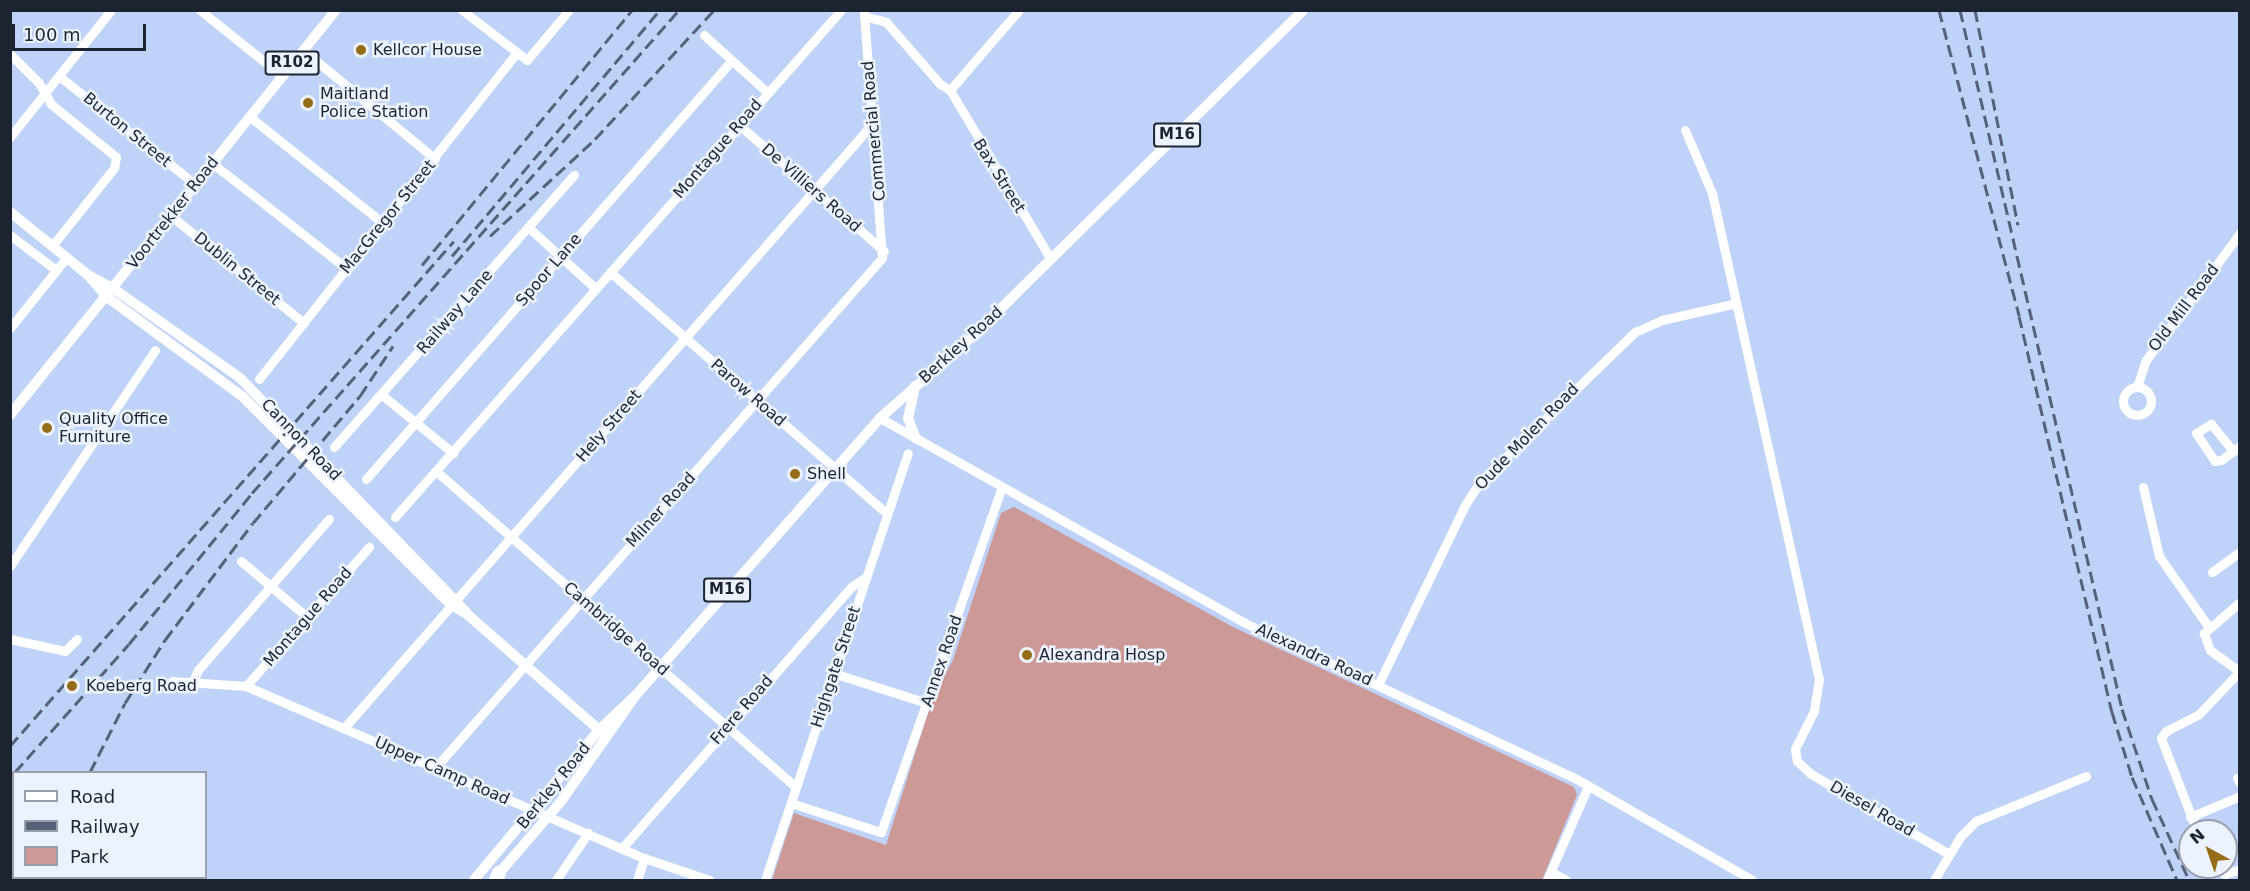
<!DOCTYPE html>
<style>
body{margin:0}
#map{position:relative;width:2250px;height:891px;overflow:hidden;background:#bed3f7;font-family:"DejaVu Sans",sans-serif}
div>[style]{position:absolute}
.green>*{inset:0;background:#cd9997}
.minor>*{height:9px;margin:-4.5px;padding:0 4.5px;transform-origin:4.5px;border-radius:4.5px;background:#fff}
.minor>.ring{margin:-4.5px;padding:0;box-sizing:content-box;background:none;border:9px solid #fff;border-radius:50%}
.major>*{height:10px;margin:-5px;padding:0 5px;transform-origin:5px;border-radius:5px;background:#fff}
.highway>*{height:14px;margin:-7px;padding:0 7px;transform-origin:7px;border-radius:7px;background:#fff}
.rail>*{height:3px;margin-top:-1.5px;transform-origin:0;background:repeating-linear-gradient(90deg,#566277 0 12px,transparent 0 18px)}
.dots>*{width:16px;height:16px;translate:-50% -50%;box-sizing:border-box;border:3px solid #edf3fe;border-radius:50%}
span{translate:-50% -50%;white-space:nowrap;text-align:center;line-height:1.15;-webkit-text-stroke:5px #edf3fe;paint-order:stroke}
.shield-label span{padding:2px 4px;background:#edf3fe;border:2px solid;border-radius:4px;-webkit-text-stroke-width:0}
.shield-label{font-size:15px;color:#1c2431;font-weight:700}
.poi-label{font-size:16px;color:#1c2431}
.left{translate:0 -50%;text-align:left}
.street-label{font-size:16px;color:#1c2431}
.frame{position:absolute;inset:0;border:12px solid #1c2431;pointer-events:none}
.legend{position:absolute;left:12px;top:771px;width:195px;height:108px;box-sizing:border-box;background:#edf3fe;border:2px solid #99a0ac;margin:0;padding:8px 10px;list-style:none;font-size:18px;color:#1c2431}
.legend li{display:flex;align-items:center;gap:12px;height:30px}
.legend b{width:30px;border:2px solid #99a0ac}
.north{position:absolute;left:2178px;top:819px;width:60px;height:60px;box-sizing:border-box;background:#edf3fe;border:2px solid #99a0ac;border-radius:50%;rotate:320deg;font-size:16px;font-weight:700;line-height:24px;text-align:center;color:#1c2431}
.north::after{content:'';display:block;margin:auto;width:21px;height:27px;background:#956d18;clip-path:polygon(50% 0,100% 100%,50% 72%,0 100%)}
.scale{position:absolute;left:12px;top:24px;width:134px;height:27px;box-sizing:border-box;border:3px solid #1c2431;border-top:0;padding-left:8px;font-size:18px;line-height:21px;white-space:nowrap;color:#1c2431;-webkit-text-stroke:4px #edf3fe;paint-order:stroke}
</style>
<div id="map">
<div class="green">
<i style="clip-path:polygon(1014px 507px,1235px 628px,1574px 787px,1577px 795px,1542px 880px,772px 880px,794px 813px,886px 845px,934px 694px,953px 660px,1001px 513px)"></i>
</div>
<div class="minor">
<i style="left:200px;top:10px;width:105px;rotate:38.8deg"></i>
<i style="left:462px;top:10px;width:82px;rotate:37.6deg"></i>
<i style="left:527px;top:60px;width:65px;rotate:-50deg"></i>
<i style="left:1019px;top:10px;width:106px;rotate:130.8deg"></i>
<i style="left:950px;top:90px;width:196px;rotate:59.2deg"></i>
<i style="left:864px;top:16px;width:23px;rotate:15deg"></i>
<i style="left:886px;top:22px;width:82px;rotate:48.9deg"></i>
<i style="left:940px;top:84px;width:12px;rotate:31deg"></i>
<i style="left:704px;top:35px;width:86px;rotate:42.2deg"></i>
<i style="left:303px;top:50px;width:171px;rotate:39.5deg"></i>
<i style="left:10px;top:54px;width:41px;rotate:45deg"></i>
<i style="left:39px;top:83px;width:24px;rotate:60deg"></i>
<i style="left:51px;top:104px;width:84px;rotate:39.2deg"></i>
<i style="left:116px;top:157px;width:11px;rotate:100deg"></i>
<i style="left:114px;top:168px;width:100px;rotate:128.5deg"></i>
<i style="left:59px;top:76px;width:174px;rotate:38.5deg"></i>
<i style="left:250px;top:117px;width:170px;rotate:38.6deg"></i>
<i style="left:739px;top:125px;width:192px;rotate:41deg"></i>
<i style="left:1685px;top:130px;width:69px;rotate:66.8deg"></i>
<i style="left:1712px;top:193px;width:498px;rotate:77.6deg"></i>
<i style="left:1819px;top:679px;width:32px;rotate:99deg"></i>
<i style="left:1814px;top:711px;width:42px;rotate:116.6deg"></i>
<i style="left:1795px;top:749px;width:12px;rotate:81deg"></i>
<i style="left:1797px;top:761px;width:19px;rotate:43deg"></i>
<i style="left:1811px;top:774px;width:160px;rotate:30.1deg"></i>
<i style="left:10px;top:137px;width:162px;rotate:-51.5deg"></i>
<i style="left:212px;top:163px;width:172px;rotate:38.1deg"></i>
<i style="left:170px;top:215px;width:172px;rotate:38.9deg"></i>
<i style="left:529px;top:228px;width:89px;rotate:42.3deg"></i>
<i style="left:10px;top:235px;width:58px;rotate:37.3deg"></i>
<i style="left:610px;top:272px;width:368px;rotate:41.1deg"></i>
<i style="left:10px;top:328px;width:90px;rotate:-51.3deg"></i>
<i style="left:259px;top:379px;width:414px;rotate:-51.7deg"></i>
<i style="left:2137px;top:387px;width:28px;rotate:-72deg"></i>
<i style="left:2146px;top:360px;width:158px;rotate:-53.5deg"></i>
<i class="ring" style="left:2123px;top:387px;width:19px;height:19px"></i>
<i style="left:382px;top:395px;width:92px;rotate:39.2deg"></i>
<i style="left:880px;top:418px;width:419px;rotate:29.3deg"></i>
<i style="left:1245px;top:623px;width:362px;rotate:25.2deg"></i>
<i style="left:1573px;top:777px;width:207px;rotate:29.9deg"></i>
<i style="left:334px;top:447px;width:363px;rotate:-48.6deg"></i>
<i style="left:2233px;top:451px;width:35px;rotate:-129deg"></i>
<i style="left:2211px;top:424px;width:17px;rotate:149deg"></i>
<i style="left:2196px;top:433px;width:34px;rotate:56deg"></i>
<i style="left:2215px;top:461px;width:6px;rotate:-9deg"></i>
<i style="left:2221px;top:460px;width:24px;rotate:-36deg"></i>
<i style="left:436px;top:471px;width:479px;rotate:41.3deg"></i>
<i style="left:366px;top:479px;width:556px;rotate:-48.86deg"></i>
<i style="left:2143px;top:487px;width:71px;rotate:76.9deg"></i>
<i style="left:2159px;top:556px;width:85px;rotate:55deg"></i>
<i style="left:395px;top:517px;width:675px;rotate:-48.66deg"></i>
<i style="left:241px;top:561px;width:88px;rotate:40.4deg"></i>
<i style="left:10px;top:566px;width:260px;rotate:-56.1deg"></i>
<i style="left:2212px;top:572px;width:34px;rotate:-36deg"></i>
<i style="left:2240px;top:602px;width:48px;rotate:139.3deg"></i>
<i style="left:2204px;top:633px;width:18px;rotate:71deg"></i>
<i style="left:2210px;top:650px;width:37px;rotate:36deg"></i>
<i style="left:10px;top:639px;width:56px;rotate:12.3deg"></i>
<i style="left:65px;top:651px;width:17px;rotate:-45deg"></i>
<i style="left:833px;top:673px;width:99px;rotate:17.7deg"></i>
<i style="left:172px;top:681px;width:74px;rotate:3.9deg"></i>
<i style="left:246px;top:686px;width:434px;rotate:23.4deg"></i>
<i style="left:644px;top:858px;width:69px;rotate:18.7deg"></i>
<i style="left:192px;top:683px;width:14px;rotate:-65deg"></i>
<i style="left:198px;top:670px;width:200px;rotate:-49.1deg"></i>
<i style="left:1378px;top:685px;width:200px;rotate:-64.2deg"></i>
<i style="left:1465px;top:505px;width:27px;rotate:-57deg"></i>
<i style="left:1480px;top:482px;width:216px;rotate:-44.1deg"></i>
<i style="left:1635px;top:332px;width:30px;rotate:-24deg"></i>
<i style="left:1662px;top:320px;width:76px;rotate:-12.9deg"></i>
<i style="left:246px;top:686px;width:186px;rotate:-48.5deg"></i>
<i style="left:344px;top:728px;width:804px;rotate:-48.83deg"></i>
<i style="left:435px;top:768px;width:678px;rotate:-48.77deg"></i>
<i style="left:882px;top:258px;width:249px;rotate:-94.2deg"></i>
<i style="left:2237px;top:778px;width:6px;rotate:59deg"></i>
<i style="left:791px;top:803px;width:95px;rotate:17.9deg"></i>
<i style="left:881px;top:832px;width:363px;rotate:-70.7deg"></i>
<i style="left:2190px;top:817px;width:54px;rotate:-22.8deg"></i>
<i style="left:2197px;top:831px;width:100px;rotate:-111.2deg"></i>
<i style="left:2161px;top:738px;width:9px;rotate:-54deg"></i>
<i style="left:2166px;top:731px;width:37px;rotate:-27deg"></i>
<i style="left:2199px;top:714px;width:58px;rotate:-46.4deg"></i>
<i style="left:622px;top:848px;width:347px;rotate:-48.7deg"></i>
<i style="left:851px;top:587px;width:18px;rotate:-34deg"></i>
<i style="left:2214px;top:867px;width:13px;rotate:32deg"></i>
<i style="left:2225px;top:874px;width:16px;rotate:-18deg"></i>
<i style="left:1551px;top:872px;width:17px;rotate:28deg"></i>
<i style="left:556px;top:880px;width:57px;rotate:-55.8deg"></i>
<i style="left:637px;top:880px;width:23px;rotate:-72deg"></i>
<i style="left:765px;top:880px;width:450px;rotate:-71.5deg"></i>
<i style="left:1547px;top:880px;width:103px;rotate:-66.4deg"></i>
<i style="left:1934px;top:880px;width:50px;rotate:-58.8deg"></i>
<i style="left:1960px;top:837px;width:23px;rotate:-45deg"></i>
<i style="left:1976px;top:821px;width:119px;rotate:-22.2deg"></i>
</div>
<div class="major">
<i style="left:10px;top:212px;width:100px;rotate:38.9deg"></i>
<i style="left:88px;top:275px;width:30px;rotate:28deg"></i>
<i style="left:114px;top:289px;width:154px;rotate:35.2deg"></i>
<i style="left:240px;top:378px;width:325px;rotate:46deg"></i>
<i style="left:88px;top:275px;width:29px;rotate:49deg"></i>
<i style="left:107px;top:297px;width:169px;rotate:36.3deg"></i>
<i style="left:243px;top:397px;width:294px;rotate:45deg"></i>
<i style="left:451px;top:605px;width:20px;rotate:30deg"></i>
<i style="left:468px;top:615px;width:184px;rotate:41.2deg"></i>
<i style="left:915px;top:386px;width:33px;rotate:102deg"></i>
<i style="left:908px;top:418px;width:22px;rotate:69deg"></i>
<i style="left:10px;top:415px;width:520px;rotate:-51.17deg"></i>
<i style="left:495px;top:878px;width:103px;rotate:-49.3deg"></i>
<i style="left:562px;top:800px;width:127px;rotate:-54.9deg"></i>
<i style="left:474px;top:880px;width:195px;rotate:-50.2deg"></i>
<i style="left:599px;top:730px;width:51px;rotate:-43.4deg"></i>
<i style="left:636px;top:695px;width:369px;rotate:-48.6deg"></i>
<i style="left:880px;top:418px;width:125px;rotate:-41.4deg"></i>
<i style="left:974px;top:335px;width:462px;rotate:-44.6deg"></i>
</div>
<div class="highway">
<i style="left:10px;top:860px;width:4px;rotate:27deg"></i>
<i style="left:10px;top:878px;width:5px;rotate:22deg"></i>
<i style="left:48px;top:878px;width:7px;rotate:16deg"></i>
<i style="left:73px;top:878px;width:9px;rotate:13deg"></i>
<i style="left:496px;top:880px;width:8px;rotate:-67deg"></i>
</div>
<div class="rail">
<i style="left:1939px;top:10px;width:316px;rotate:75.3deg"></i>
<i style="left:2019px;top:316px;width:407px;rotate:76.8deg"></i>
<i style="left:2112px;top:712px;width:68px;rotate:72.9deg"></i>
<i style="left:2132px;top:777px;width:112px;rotate:66.4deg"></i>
<i style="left:1960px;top:10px;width:718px;rotate:76.95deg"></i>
<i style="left:2122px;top:709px;width:95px;rotate:71.6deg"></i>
<i style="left:2152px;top:799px;width:89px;rotate:65.4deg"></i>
<i style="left:1975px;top:10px;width:219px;rotate:78.7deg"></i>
<i style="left:490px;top:236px;width:143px;rotate:-42.7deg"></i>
<i style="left:595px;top:139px;width:176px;rotate:-47.3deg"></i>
<i style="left:452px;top:256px;width:322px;rotate:-49.8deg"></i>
<i style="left:422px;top:265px;width:330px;rotate:-50.5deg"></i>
<i style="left:10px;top:746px;width:672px;rotate:-48.68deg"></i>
<i style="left:15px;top:772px;width:171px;rotate:-48.3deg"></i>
<i style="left:129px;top:644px;width:195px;rotate:-50.8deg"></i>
<i style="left:252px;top:493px;width:645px;rotate:-48.52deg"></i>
<i style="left:90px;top:772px;width:77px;rotate:-63.1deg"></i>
<i style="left:125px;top:703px;width:75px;rotate:-57.6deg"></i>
<i style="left:165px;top:640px;width:146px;rotate:-53.1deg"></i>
<i style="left:253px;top:523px;width:166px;rotate:-49.9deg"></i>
<i style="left:360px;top:396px;width:60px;rotate:-56.6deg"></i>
<i style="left:38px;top:880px;width:3px;rotate:-45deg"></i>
</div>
<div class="dots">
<i style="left:361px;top:50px;background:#956d18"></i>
<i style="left:308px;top:103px;background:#956d18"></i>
<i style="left:47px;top:428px;background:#956d18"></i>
<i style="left:795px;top:474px;background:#956d18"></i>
<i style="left:1027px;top:655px;background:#956d18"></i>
<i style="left:72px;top:686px;background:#956d18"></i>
</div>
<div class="shield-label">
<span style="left:292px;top:63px">R102</span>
<span style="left:1177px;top:135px">M16</span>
<span style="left:727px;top:590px">M16</span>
</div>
<div class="poi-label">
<span class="left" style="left:373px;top:50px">Kellcor House</span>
<span class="left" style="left:320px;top:103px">Maitland<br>Police Station</span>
<span class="left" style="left:59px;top:428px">Quality Office<br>Furniture</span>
<span class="left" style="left:807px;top:474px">Shell</span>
<span class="left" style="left:1039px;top:655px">Alexandra Hosp</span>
<span class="left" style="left:86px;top:686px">Koeberg Road</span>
</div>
<div class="street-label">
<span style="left:127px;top:130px;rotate:39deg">Burton Street</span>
<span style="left:874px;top:131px;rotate:-95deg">Commercial Road</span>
<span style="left:718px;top:149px;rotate:-49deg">Montague Road</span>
<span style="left:999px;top:176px;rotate:58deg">Bax Street</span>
<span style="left:811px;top:188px;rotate:41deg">De Villiers Road</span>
<span style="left:173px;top:213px;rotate:-52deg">Voortrekker Road</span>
<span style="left:388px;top:217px;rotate:-51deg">MacGregor Street</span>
<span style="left:237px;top:269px;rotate:39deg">Dublin Street</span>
<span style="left:549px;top:270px;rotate:-49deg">Spoor Lane</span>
<span style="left:2184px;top:308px;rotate:-53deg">Old Mill Road</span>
<span style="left:455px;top:312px;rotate:-49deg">Railway Lane</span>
<span style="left:961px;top:345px;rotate:-42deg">Berkley Road</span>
<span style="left:748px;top:393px;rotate:41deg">Parow Road</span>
<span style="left:609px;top:426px;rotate:-49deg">Hely Street</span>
<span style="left:1527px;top:437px;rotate:-46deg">Oude Molen Road</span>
<span style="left:301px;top:440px;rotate:46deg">Cannon Road</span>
<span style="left:661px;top:510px;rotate:-48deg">Milner Road</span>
<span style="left:308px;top:617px;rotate:-49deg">Montague Road</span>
<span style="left:616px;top:629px;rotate:41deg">Cambridge Road</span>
<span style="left:1314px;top:655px;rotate:25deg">Alexandra Road</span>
<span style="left:942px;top:661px;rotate:-71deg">Annex Road</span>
<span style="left:836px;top:667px;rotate:-72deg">Highgate Street</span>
<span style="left:742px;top:710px;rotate:-49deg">Frere Road</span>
<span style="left:442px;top:771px;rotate:24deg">Upper Camp Road</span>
<span style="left:554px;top:786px;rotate:-51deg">Berkley Road</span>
<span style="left:1872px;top:809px;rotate:30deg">Diesel Road</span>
</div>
<div class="frame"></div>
<ul class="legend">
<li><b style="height:8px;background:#fff"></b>Road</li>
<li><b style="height:8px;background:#566277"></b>Railway</li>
<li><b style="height:16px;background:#cd9997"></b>Park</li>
</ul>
<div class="north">N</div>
<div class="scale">100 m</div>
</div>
